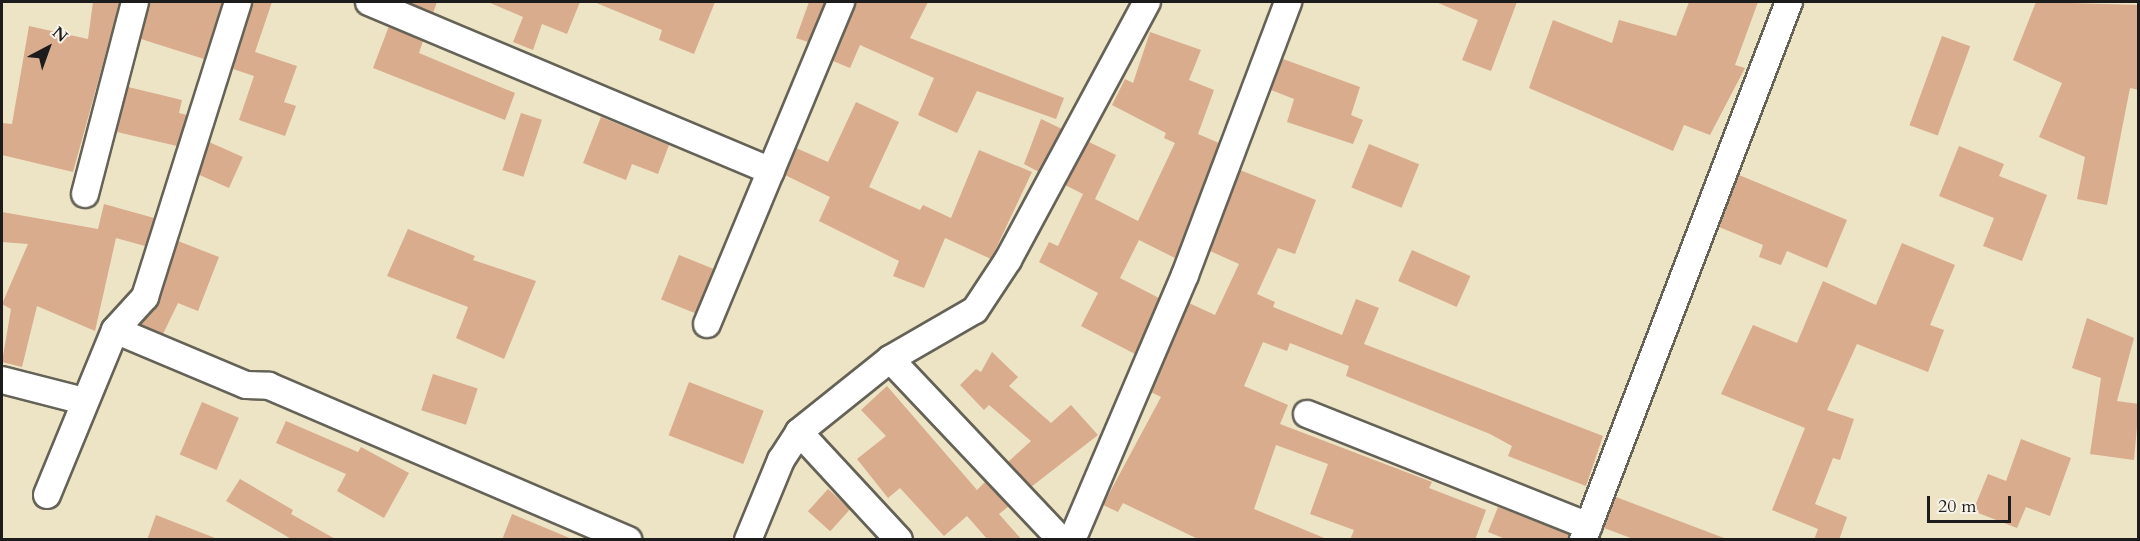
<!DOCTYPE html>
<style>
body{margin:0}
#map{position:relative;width:2140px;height:541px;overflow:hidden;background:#ede3c5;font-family:Cardo,serif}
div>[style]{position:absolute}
.building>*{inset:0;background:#d9ac8d;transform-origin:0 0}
.roads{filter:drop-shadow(2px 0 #656257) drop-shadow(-2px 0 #656257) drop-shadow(0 2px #656257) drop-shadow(0 -2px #656257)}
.street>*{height:26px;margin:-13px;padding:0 13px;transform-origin:13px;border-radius:13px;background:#fff}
span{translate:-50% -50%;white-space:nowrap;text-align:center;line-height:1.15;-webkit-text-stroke:5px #f7f3e8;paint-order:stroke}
.frame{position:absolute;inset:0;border:3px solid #1c1c1c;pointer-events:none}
.north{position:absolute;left:18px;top:18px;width:60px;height:60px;-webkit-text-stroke:4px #f7f3e8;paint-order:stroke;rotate:41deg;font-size:16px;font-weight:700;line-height:24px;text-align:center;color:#1c1c1c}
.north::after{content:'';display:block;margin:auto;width:21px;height:27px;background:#1c1c1c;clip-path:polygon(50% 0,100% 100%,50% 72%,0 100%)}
.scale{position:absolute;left:1927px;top:496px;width:84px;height:27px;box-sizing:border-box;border:3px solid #1c1c1c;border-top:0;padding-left:8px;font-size:18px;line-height:21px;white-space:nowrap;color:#1c1c1c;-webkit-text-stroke:4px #f7f3e8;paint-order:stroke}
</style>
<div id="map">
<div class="building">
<i style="clip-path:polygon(93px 2px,120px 2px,73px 172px,2px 155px,2px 123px,12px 124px,29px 26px,88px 39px)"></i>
<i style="clip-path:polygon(150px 2px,222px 2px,204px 59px,141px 39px)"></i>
<i style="clip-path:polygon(253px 2px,272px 2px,255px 52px,297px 66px,284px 102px,296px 106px,285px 136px,239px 120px,254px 76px,233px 69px)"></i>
<i style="clip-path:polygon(407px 2px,437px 2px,433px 13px)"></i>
<i style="clip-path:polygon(488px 2px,580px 2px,567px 34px,542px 24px,533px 50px,513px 42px,523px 17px)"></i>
<i style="clip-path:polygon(594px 2px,715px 2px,694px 54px,659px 40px,662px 30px)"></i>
<i style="clip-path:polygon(809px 2px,825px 2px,808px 42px,796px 38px)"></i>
<i style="clip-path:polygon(856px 2px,928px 2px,910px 38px,1064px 98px,1056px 119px,977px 91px,957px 133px,918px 115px,934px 78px,860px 45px,850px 68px,833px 61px)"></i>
<i style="clip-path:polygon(1436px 2px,1517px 2px,1491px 71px,1462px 60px,1478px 20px)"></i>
<i style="clip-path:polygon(1689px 2px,1758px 2px,1735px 65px,1745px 68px,1710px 135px,1684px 125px,1673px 151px,1529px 88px,1553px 20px,1612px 43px,1619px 20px,1676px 36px)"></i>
<i style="clip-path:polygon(2036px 2px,2139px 5px,2139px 90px,2130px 88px,2107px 205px,2077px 199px,2085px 157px,2039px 137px,2062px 83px,2013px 60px)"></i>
<i style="clip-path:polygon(389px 26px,423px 41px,419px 53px,515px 93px,505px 120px,373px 68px)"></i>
<i style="clip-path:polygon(1150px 32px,1201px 50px,1189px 80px,1214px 90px,1198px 134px,1219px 143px,1175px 258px,1139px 240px,1120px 278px,1159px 298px,1135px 354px,1081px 326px,1098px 293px,1039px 262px,1049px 242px,1058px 246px,1083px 194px,1065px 185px,1089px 142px,1116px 155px,1095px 199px,1138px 221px,1175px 143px,1164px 138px,1166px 133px,1112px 105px,1125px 79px,1133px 83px)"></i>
<i style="left:1942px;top:36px;width:30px;height:95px;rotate:20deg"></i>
<i style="clip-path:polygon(1283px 59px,1360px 87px,1351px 115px,1363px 120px,1353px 144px,1287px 122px,1294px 99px,1271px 90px)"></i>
<i style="clip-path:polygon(128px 87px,182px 100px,179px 113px,187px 115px,177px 146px,117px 132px)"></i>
<i style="clip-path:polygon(856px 102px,899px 122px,869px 187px,920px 210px,923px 205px,951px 218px,979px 150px,1032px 172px,991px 259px,945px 238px,924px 288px,893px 276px,899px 261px,819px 221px,830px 197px,785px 175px,796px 148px,828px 162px)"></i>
<i style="left:521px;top:113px;width:22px;height:60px;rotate:18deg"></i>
<i style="clip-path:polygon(601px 117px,669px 145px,658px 174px,632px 164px,626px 180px,583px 163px)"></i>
<i style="clip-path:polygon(1041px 119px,1062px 129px,1039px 172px,1024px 164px)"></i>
<i style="left:209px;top:142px;width:37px;height:34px;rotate:24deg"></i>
<i style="left:1369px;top:144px;width:54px;height:47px;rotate:22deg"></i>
<i style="clip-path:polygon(1959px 146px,2004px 164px,1999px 176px,2047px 195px,2022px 261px,1983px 246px,1994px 218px,1939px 196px)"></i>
<i style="clip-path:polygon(1240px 170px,1316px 200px,1295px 254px,1278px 248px,1257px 294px,1275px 302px,1273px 307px,1342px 335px,1356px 299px,1379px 308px,1364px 344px,1603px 436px,1586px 486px,1508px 456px,1512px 446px,1490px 434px,1346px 376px,1349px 366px,1290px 343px,1287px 351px,1263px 342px,1244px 386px,1288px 405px,1280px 424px,1432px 482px,1429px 488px,1486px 510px,1475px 540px,1350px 540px,1354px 530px,1310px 514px,1328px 464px,1276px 445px,1254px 509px,1329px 540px,1200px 540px,1123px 503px,1118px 512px,1103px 505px,1161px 397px,1151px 392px,1189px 303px,1215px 315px,1239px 264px,1210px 251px)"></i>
<i style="clip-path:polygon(1739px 175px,1847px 220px,1827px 268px,1787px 251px,1781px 265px,1759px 257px,1763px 245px,1719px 227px)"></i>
<i style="clip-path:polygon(104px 204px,154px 218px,145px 246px,116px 238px,95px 331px,37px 306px,22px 367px,2px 362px,11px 309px,2px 304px,28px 244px,2px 242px,2px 212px,98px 229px)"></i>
<i style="clip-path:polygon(408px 229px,475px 256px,473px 260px,536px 281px,504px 359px,456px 338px,468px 307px,387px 276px)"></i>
<i style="clip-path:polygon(178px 241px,219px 257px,198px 311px,178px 303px,163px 334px,140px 324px,159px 302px)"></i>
<i style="clip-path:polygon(1902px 243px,1955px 265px,1930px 325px,1944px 330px,1928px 372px,1857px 344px,1827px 410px,1854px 419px,1840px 460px,1833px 458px,1815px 504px,1847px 517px,1839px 540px,1814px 540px,1818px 529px,1772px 510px,1805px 428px,1721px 394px,1753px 325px,1797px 343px,1823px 281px,1876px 305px)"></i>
<i style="left:1412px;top:250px;width:64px;height:34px;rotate:24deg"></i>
<i style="left:679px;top:255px;width:37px;height:48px;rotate:22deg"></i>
<i style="clip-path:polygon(2087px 318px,2134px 338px,2117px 401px,2139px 404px,2134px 460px,2090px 454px,2101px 378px,2072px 368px)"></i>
<i style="clip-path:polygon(992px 352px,1018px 377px,1009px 386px,1051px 423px,1071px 405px,1098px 435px,1031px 487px,1008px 462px,1031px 441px,989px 405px,984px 410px,960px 385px,976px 369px,981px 372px)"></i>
<i style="left:433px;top:374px;width:47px;height:38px;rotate:18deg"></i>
<i style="left:689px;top:382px;width:80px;height:57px;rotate:21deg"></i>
<i style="clip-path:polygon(887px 386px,977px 490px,985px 482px,1009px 506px,999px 514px,1022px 540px,988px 540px,967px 516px,944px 536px,900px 488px,888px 498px,857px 459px,886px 436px,861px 410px)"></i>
<i style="left:202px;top:402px;width:40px;height:57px;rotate:23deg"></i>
<i style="clip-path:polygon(286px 421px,358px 452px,361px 447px,409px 473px,384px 518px,337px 491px,346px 474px,276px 443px)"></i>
<i style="clip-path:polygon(2021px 439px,2071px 458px,2050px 516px,2026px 507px,2017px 528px,1973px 511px,1988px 474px,2006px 481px)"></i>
<i style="clip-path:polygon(240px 479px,293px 510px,291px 514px,337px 540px,293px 540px,226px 501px)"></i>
<i style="left:828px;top:489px;width:30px;height:30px;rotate:42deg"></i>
<i style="clip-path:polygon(1616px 497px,1724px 538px,1724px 540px,1636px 540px,1604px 528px)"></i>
<i style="clip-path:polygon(1498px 507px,1569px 534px,1568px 540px,1508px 540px,1488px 532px)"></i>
<i style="clip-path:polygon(512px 514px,572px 539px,572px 540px,502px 540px)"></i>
<i style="clip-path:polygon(156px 515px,215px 538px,214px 540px,147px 540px)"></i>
</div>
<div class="roads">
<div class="street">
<i style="left:369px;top:2px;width:436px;rotate:22.8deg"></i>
<i style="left:85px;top:194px;width:198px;rotate:-75.4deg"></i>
<i style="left:707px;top:324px;width:349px;rotate:-67.4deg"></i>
<i style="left:115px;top:330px;width:142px;rotate:22.8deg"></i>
<i style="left:246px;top:385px;width:23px;rotate:2deg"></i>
<i style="left:269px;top:386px;width:391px;rotate:23.2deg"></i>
<i style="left:890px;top:359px;width:249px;rotate:46.6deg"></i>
<i style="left:2px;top:380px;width:85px;rotate:14.4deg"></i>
<i style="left:1307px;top:414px;width:303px;rotate:21.7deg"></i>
<i style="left:799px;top:432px;width:147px;rotate:47.2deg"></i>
<i style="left:47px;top:495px;width:178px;rotate:-67.6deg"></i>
<i style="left:115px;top:330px;width:45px;rotate:-47.7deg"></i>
<i style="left:145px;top:297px;width:309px;rotate:-72.5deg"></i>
<i style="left:748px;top:540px;width:87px;rotate:-67.6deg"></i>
<i style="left:781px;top:460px;width:33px;rotate:-57deg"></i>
<i style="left:799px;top:432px;width:117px;rotate:-38.7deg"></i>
<i style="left:890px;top:359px;width:98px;rotate:-30deg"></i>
<i style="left:975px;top:310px;width:60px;rotate:-56.6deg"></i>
<i style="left:1008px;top:260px;width:293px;rotate:-61.7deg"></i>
<i style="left:1072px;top:540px;width:288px;rotate:-66.9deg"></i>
<i style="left:1185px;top:275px;width:292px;rotate:-69.3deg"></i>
<i style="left:1583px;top:540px;width:576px;rotate:-69.05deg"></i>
</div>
</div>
<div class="frame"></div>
<div class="north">N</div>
<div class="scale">20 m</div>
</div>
